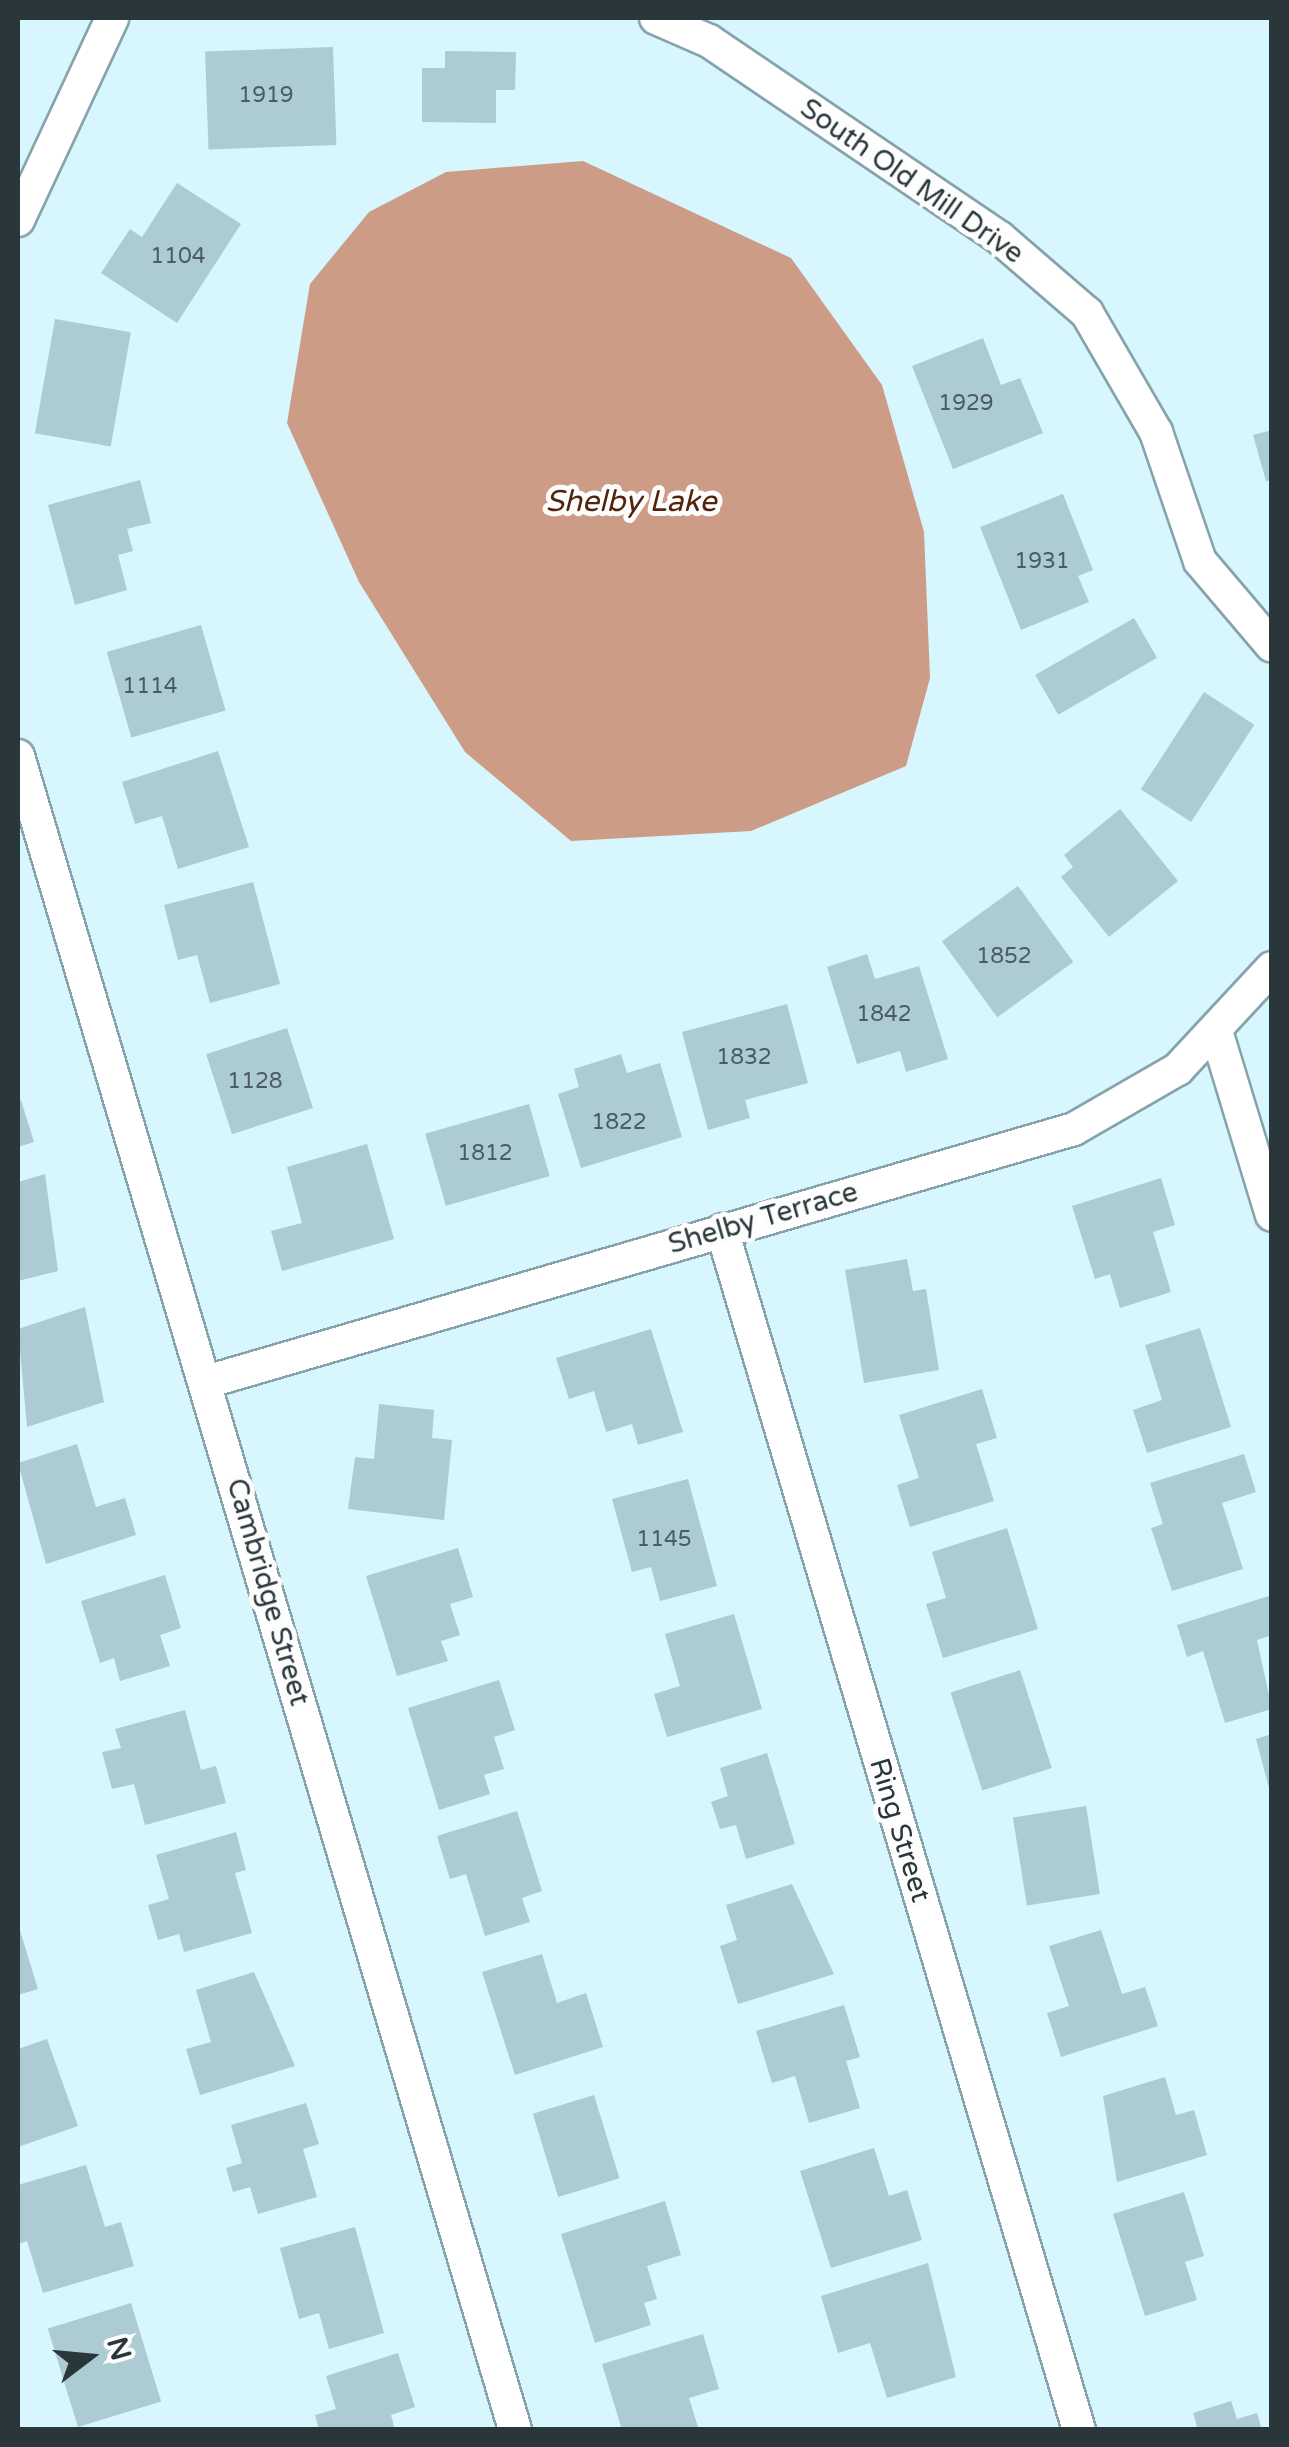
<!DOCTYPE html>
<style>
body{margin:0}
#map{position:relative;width:1289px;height:2447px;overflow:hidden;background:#d7f6fe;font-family:"Varela Round",sans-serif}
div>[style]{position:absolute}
.water>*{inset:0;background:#cc9c86}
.building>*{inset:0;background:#accbd2;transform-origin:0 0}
.roads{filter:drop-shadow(2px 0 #86a3ab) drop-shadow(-2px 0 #86a3ab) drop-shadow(0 2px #86a3ab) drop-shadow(0 -2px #86a3ab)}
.minor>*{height:32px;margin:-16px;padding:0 16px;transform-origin:16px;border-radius:16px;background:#fff}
span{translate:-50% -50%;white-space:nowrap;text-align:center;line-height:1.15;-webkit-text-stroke:10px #fdfdfd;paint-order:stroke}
.number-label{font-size:22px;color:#4a5c60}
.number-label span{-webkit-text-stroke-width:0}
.street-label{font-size:28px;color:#2a373a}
.water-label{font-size:30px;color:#51240c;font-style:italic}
.frame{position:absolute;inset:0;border:20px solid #2a373a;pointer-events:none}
.north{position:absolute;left:40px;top:2307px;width:100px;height:100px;-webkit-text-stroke:8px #fdfdfd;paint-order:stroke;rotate:74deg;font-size:28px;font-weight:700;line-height:40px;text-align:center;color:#2a373a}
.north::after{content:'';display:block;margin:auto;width:35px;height:45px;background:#2a373a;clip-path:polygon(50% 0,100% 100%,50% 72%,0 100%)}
</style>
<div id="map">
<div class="water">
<i style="clip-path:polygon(583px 161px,791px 258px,882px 385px,924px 532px,930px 678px,906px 766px,751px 831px,571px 841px,465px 752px,359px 582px,287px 423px,310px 284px,369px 212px,446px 172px)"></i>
</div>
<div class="building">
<i style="left:333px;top:47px;width:98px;height:128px;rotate:88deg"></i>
<i style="clip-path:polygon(445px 51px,516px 52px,515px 90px,496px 90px,496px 123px,422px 122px,422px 68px,445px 68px)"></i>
<i style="clip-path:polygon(177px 183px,241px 224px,177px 323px,101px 273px,130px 229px,142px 237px)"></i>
<i style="left:55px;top:319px;width:77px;height:116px;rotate:10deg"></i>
<i style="clip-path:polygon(983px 338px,1001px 385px,1020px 378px,1043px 433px,953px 469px,912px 366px)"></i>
<i style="clip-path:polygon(1272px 430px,1272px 480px,1266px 481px,1253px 435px)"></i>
<i style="clip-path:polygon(140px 480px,151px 523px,127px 529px,133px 551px,118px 555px,127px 590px,75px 605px,48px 505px)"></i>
<i style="clip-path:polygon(1063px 494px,1093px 570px,1078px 576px,1089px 602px,1021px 630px,980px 527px)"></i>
<i style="left:1134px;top:618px;width:46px;height:114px;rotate:60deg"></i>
<i style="left:201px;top:625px;width:89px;height:98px;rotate:74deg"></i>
<i style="left:1204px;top:692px;width:60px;height:116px;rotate:33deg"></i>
<i style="clip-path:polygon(218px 751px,249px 847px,178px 869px,162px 816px,135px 824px,122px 782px)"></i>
<i style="clip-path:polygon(1120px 809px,1178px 881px,1109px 937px,1061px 877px,1073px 867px,1064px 855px)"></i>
<i style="clip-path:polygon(253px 882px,280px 984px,210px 1003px,197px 955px,178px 960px,164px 905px)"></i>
<i style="left:1018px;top:886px;width:94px;height:94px;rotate:54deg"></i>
<i style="clip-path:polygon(867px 954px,875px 979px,919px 966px,948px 1059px,906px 1072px,900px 1051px,857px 1064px,827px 967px)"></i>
<i style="clip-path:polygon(787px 1004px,808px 1083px,745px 1100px,750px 1118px,708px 1130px,682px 1032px)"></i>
<i style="left:287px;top:1028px;width:84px;height:85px;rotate:72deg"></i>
<i style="clip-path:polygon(621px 1054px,627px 1073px,660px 1063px,682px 1137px,581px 1168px,558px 1094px,579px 1087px,574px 1069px)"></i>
<i style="clip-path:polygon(21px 1100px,34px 1142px,18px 1147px,18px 1101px)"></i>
<i style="left:529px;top:1104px;width:75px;height:108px;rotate:74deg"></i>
<i style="clip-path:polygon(367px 1144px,394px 1239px,282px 1271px,271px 1231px,302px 1223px,287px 1167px)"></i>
<i style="clip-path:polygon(45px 1174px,58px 1271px,18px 1281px,18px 1182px)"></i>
<i style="clip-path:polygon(1161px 1178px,1175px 1225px,1153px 1232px,1171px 1292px,1120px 1308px,1110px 1274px,1095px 1279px,1072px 1206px)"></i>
<i style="clip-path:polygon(907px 1259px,913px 1291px,926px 1289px,939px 1370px,864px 1383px,845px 1270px)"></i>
<i style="clip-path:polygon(85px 1307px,104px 1402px,27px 1427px,18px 1329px)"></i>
<i style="clip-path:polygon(1200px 1328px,1231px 1427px,1147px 1453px,1133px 1410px,1162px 1400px,1145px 1345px)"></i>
<i style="clip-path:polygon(651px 1329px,683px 1432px,638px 1445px,632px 1424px,606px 1432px,594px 1391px,569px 1399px,556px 1358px)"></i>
<i style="clip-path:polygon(982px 1389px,997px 1438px,976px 1444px,994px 1501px,910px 1527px,897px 1485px,919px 1478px,899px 1415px)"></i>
<i style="clip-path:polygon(379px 1404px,434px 1410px,432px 1438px,452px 1440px,444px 1520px,348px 1509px,355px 1457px,374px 1459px)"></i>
<i style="clip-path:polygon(77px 1444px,96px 1507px,125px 1498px,136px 1535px,46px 1564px,18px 1463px)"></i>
<i style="clip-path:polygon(1244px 1454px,1256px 1492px,1222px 1503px,1243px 1569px,1172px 1591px,1151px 1528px,1163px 1524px,1150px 1483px)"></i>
<i style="clip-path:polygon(688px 1479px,717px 1586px,660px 1601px,651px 1567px,632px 1572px,612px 1499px)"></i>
<i style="clip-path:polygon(1007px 1528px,1038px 1629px,943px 1658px,926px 1604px,946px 1598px,932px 1552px)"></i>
<i style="clip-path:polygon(458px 1548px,473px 1597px,450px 1604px,460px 1635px,441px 1641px,448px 1661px,397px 1676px,366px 1576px)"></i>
<i style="clip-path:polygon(165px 1575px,181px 1628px,160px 1635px,170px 1666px,120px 1681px,114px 1658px,100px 1663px,81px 1601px)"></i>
<i style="clip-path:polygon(1272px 1595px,1272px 1635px,1257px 1640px,1272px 1709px,1225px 1723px,1203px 1651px,1187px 1657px,1177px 1625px)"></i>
<i style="clip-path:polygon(734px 1614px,762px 1709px,667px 1737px,654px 1694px,680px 1686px,665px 1634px)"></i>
<i style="left:1020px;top:1670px;width:103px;height:73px;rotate:72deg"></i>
<i style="clip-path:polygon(499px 1680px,515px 1730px,494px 1737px,504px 1769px,484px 1775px,490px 1794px,439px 1810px,408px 1708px)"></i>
<i style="clip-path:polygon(185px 1710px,201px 1770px,216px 1766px,226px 1803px,145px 1825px,134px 1784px,112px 1789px,102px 1752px,121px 1748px,115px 1729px)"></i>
<i style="clip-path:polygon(1272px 1734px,1272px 1792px,1270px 1792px,1256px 1739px)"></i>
<i style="clip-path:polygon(767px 1753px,795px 1844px,746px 1859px,736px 1825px,720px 1829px,711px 1802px,728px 1796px,720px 1768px)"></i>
<i style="left:1086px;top:1806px;width:89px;height:74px;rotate:81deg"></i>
<i style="clip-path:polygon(517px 1811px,542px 1891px,522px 1898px,530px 1922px,485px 1936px,466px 1874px,450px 1879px,437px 1836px)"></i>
<i style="clip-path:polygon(236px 1832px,246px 1870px,235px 1873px,252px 1933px,184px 1952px,179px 1934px,158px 1940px,148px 1905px,169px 1899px,156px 1855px)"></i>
<i style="clip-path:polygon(792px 1884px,834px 1974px,738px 2004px,720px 1946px,737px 1940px,726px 1905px)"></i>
<i style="clip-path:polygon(18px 1924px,38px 1989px,18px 1995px)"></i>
<i style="clip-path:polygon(1101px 1930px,1122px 1994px,1145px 1987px,1158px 2026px,1061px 2057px,1047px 2013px,1069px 2006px,1049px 1946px)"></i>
<i style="clip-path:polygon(542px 1954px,557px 2003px,586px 1993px,603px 2047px,515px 2075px,482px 1972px)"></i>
<i style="clip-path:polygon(254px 1972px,295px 2066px,200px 2095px,186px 2049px,211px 2042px,196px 1990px)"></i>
<i style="clip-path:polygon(844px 2005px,860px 2057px,846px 2061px,860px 2108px,809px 2123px,795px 2076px,772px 2083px,756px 2031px)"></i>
<i style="clip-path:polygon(47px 2039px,78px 2126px,18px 2147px,18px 2049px)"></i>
<i style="clip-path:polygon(1165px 2077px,1176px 2115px,1194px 2110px,1207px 2155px,1117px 2182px,1103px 2096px)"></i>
<i style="left:594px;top:2095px;width:87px;height:64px;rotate:73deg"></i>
<i style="clip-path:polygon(306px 2103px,319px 2144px,303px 2149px,317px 2197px,258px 2214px,250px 2187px,233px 2192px,226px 2168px,242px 2163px,231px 2125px)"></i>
<i style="clip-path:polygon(874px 2148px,889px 2196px,907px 2190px,922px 2240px,831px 2268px,800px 2171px)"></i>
<i style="clip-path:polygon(86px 2165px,105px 2227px,121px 2222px,134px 2266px,43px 2293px,27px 2241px,18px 2244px,18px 2185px)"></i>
<i style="clip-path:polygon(1184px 2192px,1204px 2256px,1185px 2262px,1197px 2300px,1145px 2316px,1113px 2214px)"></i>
<i style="clip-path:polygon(665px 2201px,681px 2255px,647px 2266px,657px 2299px,644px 2303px,651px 2325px,595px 2343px,561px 2234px)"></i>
<i style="clip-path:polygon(355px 2227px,384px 2333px,329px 2349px,319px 2313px,299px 2319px,280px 2248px)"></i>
<i style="clip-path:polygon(928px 2263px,956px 2377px,887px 2398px,870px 2343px,838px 2353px,821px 2296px)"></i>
<i style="left:131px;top:2303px;width:103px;height:87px;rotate:73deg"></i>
<i style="clip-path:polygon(703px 2334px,719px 2389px,689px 2398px,698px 2427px,622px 2430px,602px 2364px)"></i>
<i style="clip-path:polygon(398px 2353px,415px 2407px,391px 2415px,395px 2430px,319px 2430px,315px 2415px,336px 2409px,326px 2376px)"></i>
<i style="clip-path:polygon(1231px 2401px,1237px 2419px,1257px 2413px,1262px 2430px,1198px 2430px,1193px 2413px)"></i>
</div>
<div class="roads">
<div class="minor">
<i style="left:656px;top:18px;width:58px;rotate:23.5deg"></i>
<i style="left:709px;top:41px;width:351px;rotate:34.1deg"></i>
<i style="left:1000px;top:238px;width:115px;rotate:40.8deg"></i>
<i style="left:1087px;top:313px;width:138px;rotate:59.9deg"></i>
<i style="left:1156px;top:432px;width:136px;rotate:71.2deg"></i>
<i style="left:1200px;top:561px;width:111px;rotate:49.7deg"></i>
<i style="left:18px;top:220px;width:223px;rotate:-65deg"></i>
<i style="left:18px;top:756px;width:1746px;rotate:73.46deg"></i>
<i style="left:1216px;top:1031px;width:192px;rotate:73.1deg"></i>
<i style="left:722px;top:1230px;width:1252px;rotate:73.43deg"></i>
<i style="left:206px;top:1382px;width:904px;rotate:-16.25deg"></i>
<i style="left:1074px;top:1129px;width:120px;rotate:-30deg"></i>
<i style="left:1178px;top:1069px;width:138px;rotate:-47.1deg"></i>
</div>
</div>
<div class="number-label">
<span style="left:266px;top:96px">1919</span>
<span style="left:178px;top:257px">1104</span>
<span style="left:966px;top:404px">1929</span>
<span style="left:1042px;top:562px">1931</span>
<span style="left:150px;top:687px">1114</span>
<span style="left:1004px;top:957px">1852</span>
<span style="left:884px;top:1015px">1842</span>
<span style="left:744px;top:1058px">1832</span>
<span style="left:255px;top:1082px">1128</span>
<span style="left:619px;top:1123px">1822</span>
<span style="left:485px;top:1154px">1812</span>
<span style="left:664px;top:1540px">1145</span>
</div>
<div class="street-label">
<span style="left:912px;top:181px;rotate:35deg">South Old Mill Drive</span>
<span style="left:763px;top:1218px;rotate:-16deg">Shelby Terrace</span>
<span style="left:268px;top:1592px;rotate:74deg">Cambridge Street</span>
<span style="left:900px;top:1830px;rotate:73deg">Ring Street</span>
</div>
<div class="water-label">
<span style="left:631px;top:502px">Shelby Lake</span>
</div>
<div class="frame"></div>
<div class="north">N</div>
</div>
